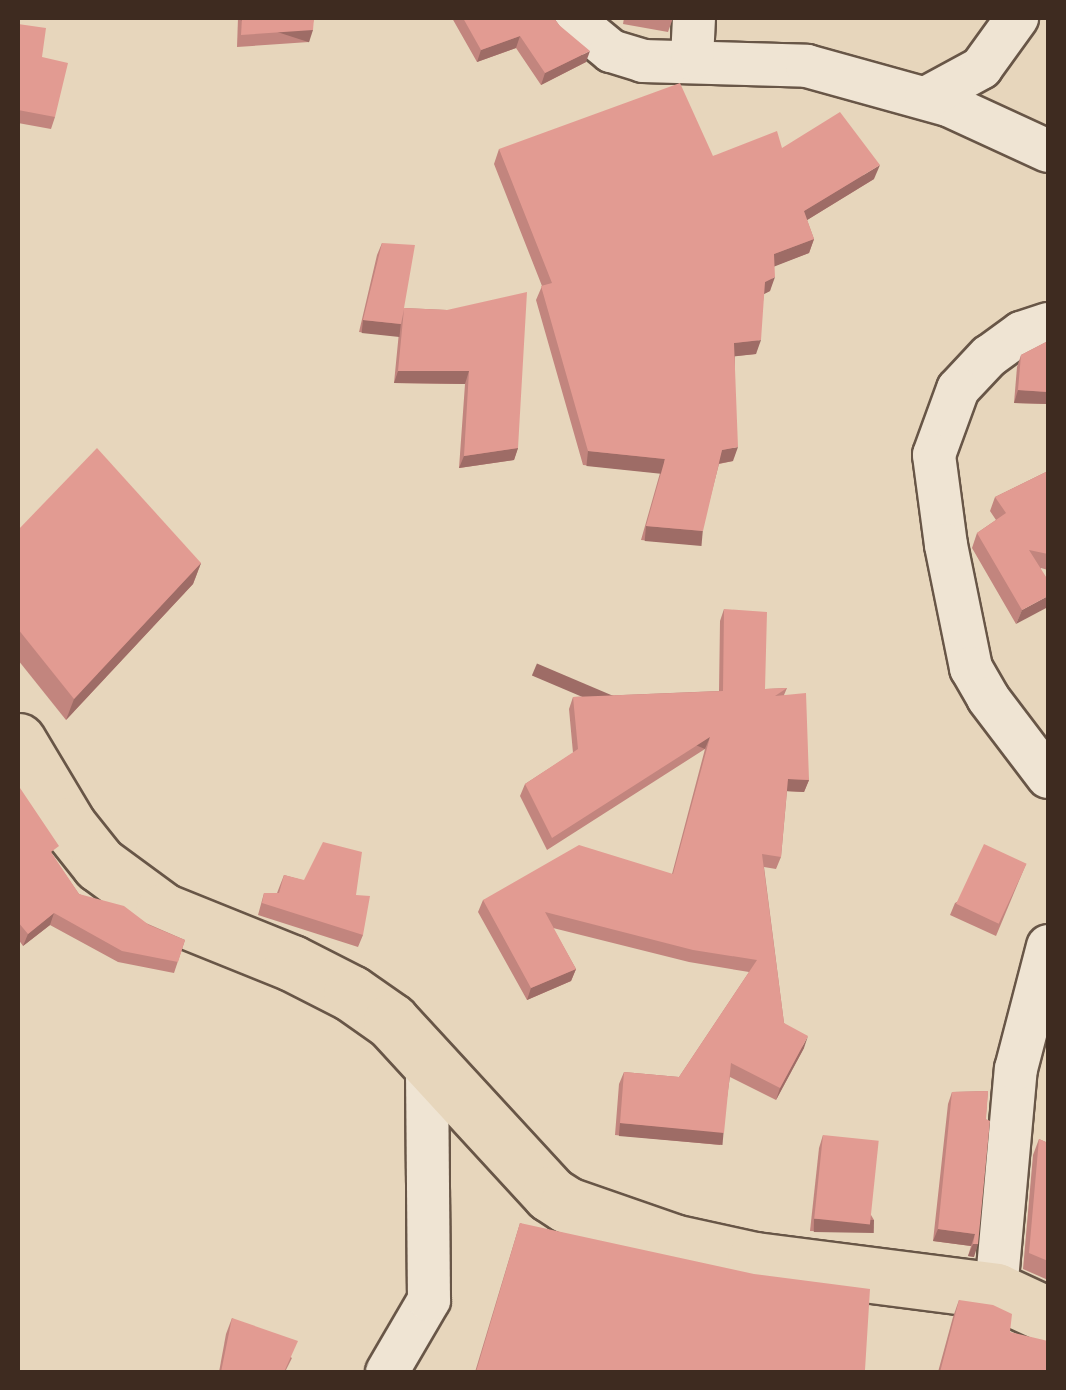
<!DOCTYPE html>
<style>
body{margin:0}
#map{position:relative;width:1066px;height:1390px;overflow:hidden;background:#e7d6bc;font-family:Alegreya,serif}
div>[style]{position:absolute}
.roads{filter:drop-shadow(2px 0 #685647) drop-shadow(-2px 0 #685647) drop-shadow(0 2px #685647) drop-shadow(0 -2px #685647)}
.minor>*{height:42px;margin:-21px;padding:0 21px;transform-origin:21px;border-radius:21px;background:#efe4d3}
.primary>*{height:55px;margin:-27.5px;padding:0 27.5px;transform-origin:27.5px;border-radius:27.5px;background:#e7d6bc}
.wall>*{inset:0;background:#c2857e}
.shaded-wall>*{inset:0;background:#9e6c66;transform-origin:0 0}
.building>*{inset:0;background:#e29b92;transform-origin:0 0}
span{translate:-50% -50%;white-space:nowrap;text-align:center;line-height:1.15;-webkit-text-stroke:9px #efe4d3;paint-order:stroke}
.frame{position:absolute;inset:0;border:20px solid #3e2b20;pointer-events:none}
</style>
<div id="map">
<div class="roads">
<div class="minor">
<i style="left:571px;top:18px;width:52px;rotate:39.5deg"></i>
<i style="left:611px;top:51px;width:34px;rotate:17deg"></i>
<i style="left:643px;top:61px;width:164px;rotate:1.7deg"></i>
<i style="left:807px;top:66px;width:146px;rotate:15.5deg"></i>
<i style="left:948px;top:105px;width:110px;rotate:24.7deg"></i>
<i style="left:692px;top:59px;width:41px;rotate:-87.2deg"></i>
<i style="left:926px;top:98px;width:63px;rotate:-28.6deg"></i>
<i style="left:981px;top:68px;width:62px;rotate:-54.2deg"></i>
<i style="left:1048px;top:324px;width:28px;rotate:162deg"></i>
<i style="left:1021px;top:333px;width:39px;rotate:144deg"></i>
<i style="left:989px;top:356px;width:45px;rotate:133.2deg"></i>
<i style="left:958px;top:389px;width:70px;rotate:110deg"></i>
<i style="left:934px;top:455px;width:91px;rotate:82.4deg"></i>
<i style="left:946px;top:545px;width:126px;rotate:78.5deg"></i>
<i style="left:971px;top:668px;width:34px;rotate:60deg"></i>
<i style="left:988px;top:698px;width:99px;rotate:52.8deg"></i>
<i style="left:996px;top:1291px;width:223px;rotate:-84.9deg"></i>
<i style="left:1016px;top:1069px;width:127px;rotate:-75.4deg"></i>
<i style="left:387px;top:1372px;width:83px;rotate:-59.7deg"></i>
<i style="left:429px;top:1300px;width:244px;rotate:-90.5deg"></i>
</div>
<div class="primary">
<i style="left:18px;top:741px;width:98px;rotate:59.2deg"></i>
<i style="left:68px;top:825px;width:50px;rotate:51.5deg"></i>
<i style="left:99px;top:864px;width:79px;rotate:36.3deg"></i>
<i style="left:163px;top:911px;width:139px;rotate:22deg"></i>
<i style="left:292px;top:963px;width:66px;rotate:27deg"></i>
<i style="left:351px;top:993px;width:49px;rotate:35deg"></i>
<i style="left:391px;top:1021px;width:235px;rotate:47.4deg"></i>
<i style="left:550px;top:1194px;width:20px;rotate:33deg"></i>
<i style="left:567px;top:1205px;width:112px;rotate:19.2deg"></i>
<i style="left:673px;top:1242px;width:84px;rotate:12.4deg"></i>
<i style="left:755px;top:1260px;width:243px;rotate:7.3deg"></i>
<i style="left:996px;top:1291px;width:57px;rotate:24.8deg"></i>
</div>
</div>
<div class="wall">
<i style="clip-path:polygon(238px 18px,314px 18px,309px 42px,237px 47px)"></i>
<i style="clip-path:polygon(452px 18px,554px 18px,586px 62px,541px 85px,516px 48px,477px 62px)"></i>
<i style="clip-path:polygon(624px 18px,673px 18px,668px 32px,623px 24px)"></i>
<i style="clip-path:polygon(18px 24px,42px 57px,55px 117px,51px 129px,18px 123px)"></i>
<i style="clip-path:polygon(782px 148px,874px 179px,807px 220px,814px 239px,809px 253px,774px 266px,770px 291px,764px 294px,756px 354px,735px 356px,733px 461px,719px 464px,698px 545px,641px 540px,660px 473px,583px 465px,536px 300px,542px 286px,494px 164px,499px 149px,713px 156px)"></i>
<i style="clip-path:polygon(382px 243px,404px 308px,447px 310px,518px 448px,514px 460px,459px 468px,465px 384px,394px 383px,399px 332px,397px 336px,359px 332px,377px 255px)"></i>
<i style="clip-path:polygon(1048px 341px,1048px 404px,1014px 403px,1017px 367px,1021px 355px)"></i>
<i style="clip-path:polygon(1048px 471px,1048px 570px,1041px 568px,1016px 624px,972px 548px,977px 533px,996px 520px,990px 511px,995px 497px)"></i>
<i style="clip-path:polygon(18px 530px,201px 563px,193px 584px,66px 720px,18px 660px)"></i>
<i style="clip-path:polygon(724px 609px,765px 689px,787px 688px,784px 695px,809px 780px,804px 792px,787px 791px,781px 857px,776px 869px,764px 867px,784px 1023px,804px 1048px,776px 1100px,730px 1077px,720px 1145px,615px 1135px,619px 1084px,624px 1072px,679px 1077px,749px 972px,689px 962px,553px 928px,576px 969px,571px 981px,527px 1000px,478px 912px,483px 900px,672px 874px,705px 749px,547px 850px,520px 796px,525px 784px,573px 753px,569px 709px,573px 697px,719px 691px,720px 621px)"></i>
<i style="clip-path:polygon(18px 785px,54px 858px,79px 894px,185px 940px,174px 973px,118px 962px,50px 925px,23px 946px,18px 939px)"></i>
<i style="clip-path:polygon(1026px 864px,996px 936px,950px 915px,955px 903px)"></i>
<i style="clip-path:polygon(284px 875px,356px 895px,363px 935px,358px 947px,258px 915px,264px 893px,277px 893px)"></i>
<i style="clip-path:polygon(988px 1091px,974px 1257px,968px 1256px,971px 1246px,933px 1241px,948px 1104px,952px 1092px)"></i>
<i style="clip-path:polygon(823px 1135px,874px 1220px,870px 1232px,810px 1231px,819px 1148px)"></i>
<i style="clip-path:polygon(1039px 1139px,1048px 1143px,1048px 1280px,1023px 1269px,1033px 1155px)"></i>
<i style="clip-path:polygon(520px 1223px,865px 1370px,882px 1372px,475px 1372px)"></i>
<i style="clip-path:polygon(959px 1300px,1010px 1332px,1048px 1372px,938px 1372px,953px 1317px)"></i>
<i style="clip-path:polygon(232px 1318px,292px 1358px,285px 1372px,219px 1372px,226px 1334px)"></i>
</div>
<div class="shaded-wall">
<i style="left:313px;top:30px;width:13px;height:72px;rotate:108deg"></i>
<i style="clip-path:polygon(520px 36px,516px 48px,477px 62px,481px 50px)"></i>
<i style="clip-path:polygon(590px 51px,586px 62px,541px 85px,545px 73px)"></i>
<i style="clip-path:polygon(880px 165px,874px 179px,799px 225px,804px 211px)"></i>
<i style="clip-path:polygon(814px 239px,809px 253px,768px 269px,774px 254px)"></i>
<i style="clip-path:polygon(775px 277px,770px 291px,760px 296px,765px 282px)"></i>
<i style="left:363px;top:320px;width:38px;height:13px;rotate:6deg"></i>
<i style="clip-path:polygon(761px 340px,756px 354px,729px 357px,734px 343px)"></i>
<i style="clip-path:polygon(398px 371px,469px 371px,465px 384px,394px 383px)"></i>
<i style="clip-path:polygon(1018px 390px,1048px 392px,1048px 404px,1014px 403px)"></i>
<i style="clip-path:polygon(738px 447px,733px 461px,717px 464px,722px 450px)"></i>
<i style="clip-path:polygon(518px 448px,514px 460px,459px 468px,464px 456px)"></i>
<i style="left:588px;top:451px;width:77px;height:15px;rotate:6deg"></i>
<i style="left:646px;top:526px;width:57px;height:15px;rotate:5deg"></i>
<i style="clip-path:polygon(201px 563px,193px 584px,66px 720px,74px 699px)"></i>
<i style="clip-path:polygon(1048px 596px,1048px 607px,1016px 624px,1022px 610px)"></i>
<i style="left:710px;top:737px;width:13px;height:188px;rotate:113deg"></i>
<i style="clip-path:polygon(788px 779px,809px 780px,804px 792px,783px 791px)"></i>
<i style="clip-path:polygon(54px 913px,50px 925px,23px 946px,28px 934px)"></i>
<i style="clip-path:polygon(576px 969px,571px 981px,527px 1000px,531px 988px)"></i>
<i style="clip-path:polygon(808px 1036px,804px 1048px,776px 1100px,780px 1088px)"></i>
<i style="left:620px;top:1123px;width:104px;height:13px;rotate:5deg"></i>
<i style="left:814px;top:1219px;width:60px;height:13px;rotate:1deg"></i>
<i style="clip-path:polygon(938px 1229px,975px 1234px,971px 1246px,933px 1241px)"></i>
<i style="clip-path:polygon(973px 1244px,978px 1244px,974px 1257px,968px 1256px)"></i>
</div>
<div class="building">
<i style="clip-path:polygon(242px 18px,314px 18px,313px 30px,241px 35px)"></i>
<i style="clip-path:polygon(463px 18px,554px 18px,559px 25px,590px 51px,545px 73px,520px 36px,481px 50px)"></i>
<i style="clip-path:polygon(18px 24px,46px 28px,42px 57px,68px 63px,55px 117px,18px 110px)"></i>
<i style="clip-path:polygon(680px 83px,713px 156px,777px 131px,782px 148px,840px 112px,880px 165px,804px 211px,814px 239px,774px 254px,775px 277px,765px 282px,761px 340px,734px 343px,738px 447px,722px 450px,703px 531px,646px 526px,665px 459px,588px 451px,541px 286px,552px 283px,499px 149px)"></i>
<i style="clip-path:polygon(382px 243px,415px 245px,404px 308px,447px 310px,527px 292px,518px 448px,464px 456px,469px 371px,398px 371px,404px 309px,401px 324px,363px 320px)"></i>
<i style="clip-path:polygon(1048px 341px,1048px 392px,1018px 390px,1021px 355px)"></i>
<i style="clip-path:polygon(97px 448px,201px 563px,74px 699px,18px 629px,18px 530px)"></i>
<i style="clip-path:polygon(1048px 471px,1048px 554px,1029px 550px,1048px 580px,1048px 596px,1022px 610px,977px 533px,1006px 513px,995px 497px)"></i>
<i style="clip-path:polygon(724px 609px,767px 612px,765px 689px,787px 688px,775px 696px,806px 693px,809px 780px,788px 779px,781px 857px,762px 854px,784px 1023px,808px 1036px,780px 1088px,731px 1063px,724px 1133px,620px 1123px,624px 1072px,679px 1077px,757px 960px,693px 950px,545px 912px,576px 969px,531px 988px,483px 900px,579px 845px,673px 874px,710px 737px,552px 838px,525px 784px,578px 749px,573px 697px,723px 691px)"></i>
<i style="clip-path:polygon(18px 785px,59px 846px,51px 852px,79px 894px,124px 906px,149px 925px,185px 940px,178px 962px,122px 951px,54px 913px,28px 934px,18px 922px)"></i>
<i style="clip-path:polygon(323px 842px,362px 852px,356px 895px,370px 896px,363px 935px,262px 903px,264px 893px,279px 893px,284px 875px,304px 880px)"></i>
<i style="left:984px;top:844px;width:47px;height:66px;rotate:25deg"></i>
<i style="clip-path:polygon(988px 1091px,986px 1119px,990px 1121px,978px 1244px,973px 1244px,975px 1234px,938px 1229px,952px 1092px)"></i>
<i style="left:823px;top:1135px;width:56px;height:84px;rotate:6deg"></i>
<i style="clip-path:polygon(1039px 1139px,1048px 1143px,1048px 1261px,1029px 1253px)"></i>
<i style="clip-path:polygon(520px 1223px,754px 1274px,870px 1289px,865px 1370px,882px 1372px,476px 1372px)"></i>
<i style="clip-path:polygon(959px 1300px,993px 1305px,1012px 1314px,1010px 1332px,1048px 1341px,1048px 1372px,940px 1372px)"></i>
<i style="clip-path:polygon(232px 1318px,298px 1341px,284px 1372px,221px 1372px)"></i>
</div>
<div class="frame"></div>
</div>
